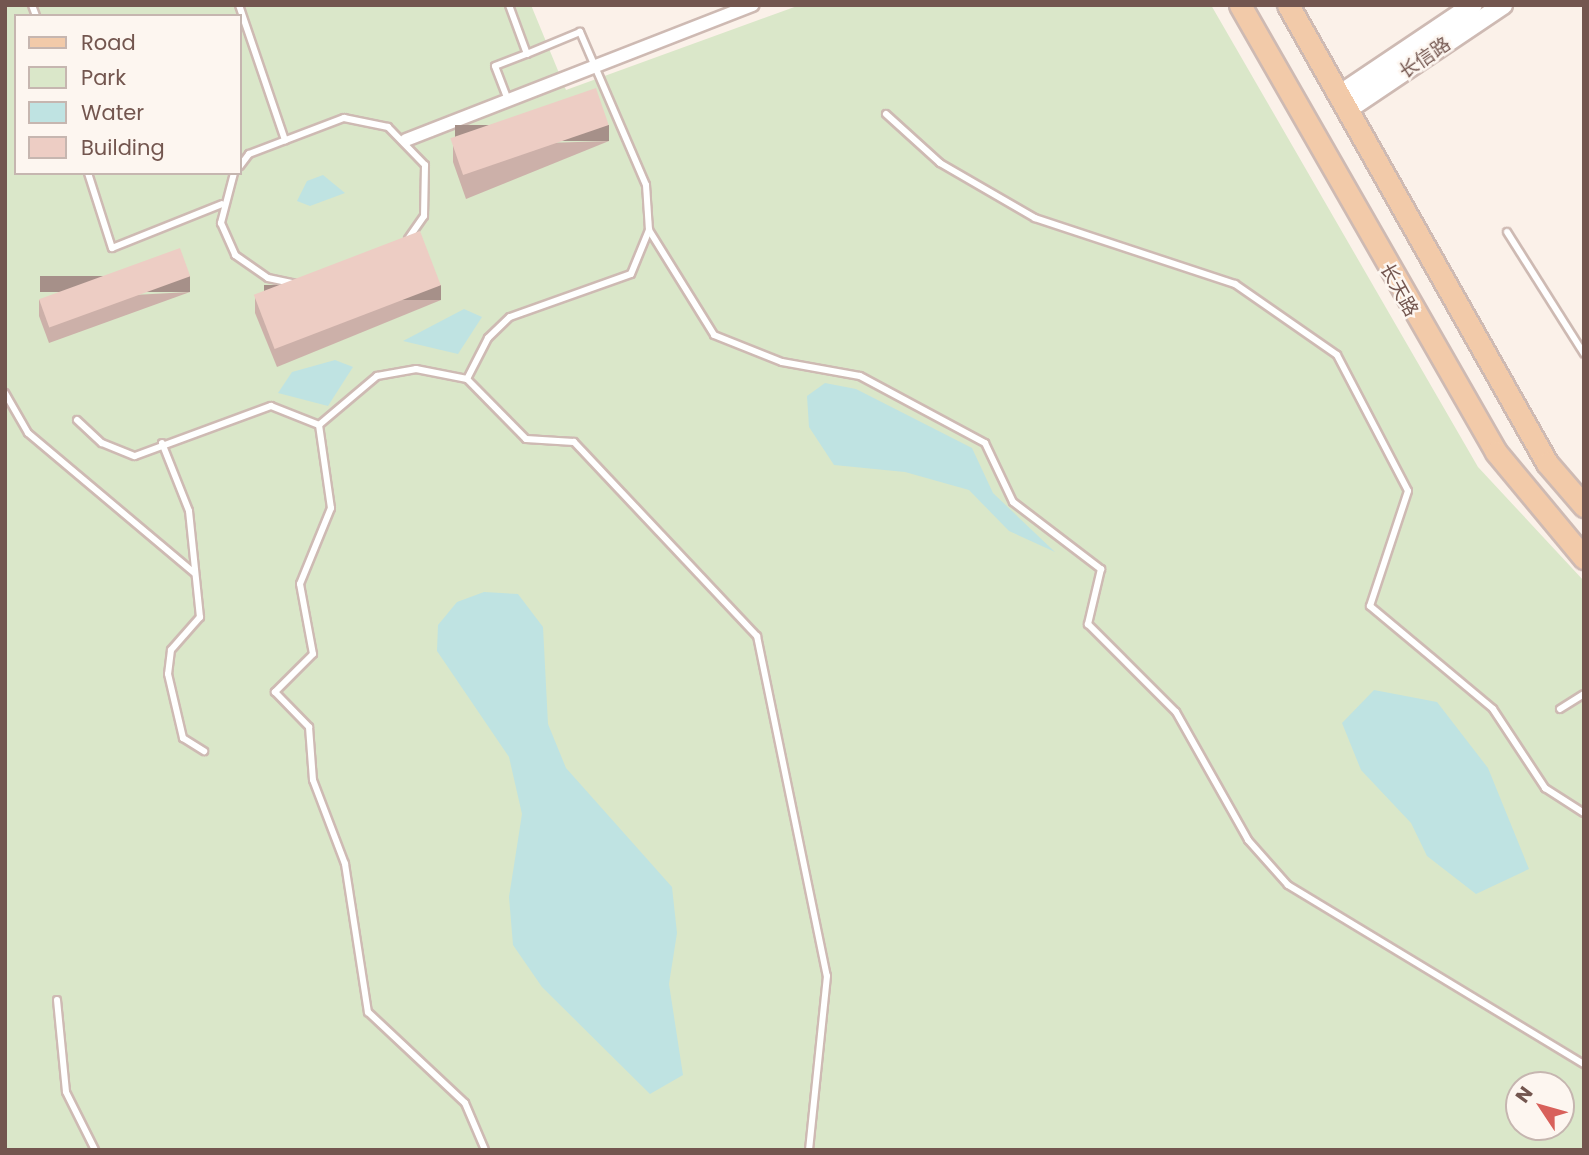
<!DOCTYPE html>
<meta charset="utf-8">
<style>
body{margin:0}
#map{position:relative;width:1589px;height:1155px;overflow:hidden;background:#fbf1e9;font-family:Poppins,"Noto Sans SC",sans-serif}
div>[style]{position:absolute}
.green>*{inset:0;background:#dae7c9}
.water>*{inset:0;background:#bfe3e2}
.roads{filter:drop-shadow(2px 0 #cebab3) drop-shadow(-2px 0 #cebab3) drop-shadow(0 2px #cebab3) drop-shadow(0 -2px #cebab3)}
.service>*{height:6px;margin:-3px;padding:0 3px;transform-origin:3px;border-radius:3px;background:#fff}
.minor>*{height:12px;margin:-6px;padding:0 6px;transform-origin:6px;border-radius:6px;background:#fff}
.secondary>*{height:18px;margin:-9px;padding:0 9px;transform-origin:9px;border-radius:9px;background:#fff}
.primary>*{height:21px;margin:-10.5px;padding:0 10.5px;transform-origin:10.5px;border-radius:10.5px;background:#f2caa9}
.wall>*{inset:0;background:#ccb0a9}
.shaded-wall>*{inset:0;background:#a69089;transform-origin:0 0}
.building>*{inset:0;background:#edcdc4;transform-origin:0 0}
span{translate:-50% -50%;white-space:nowrap;text-align:center;line-height:1.15;-webkit-text-stroke:5px #fdf6f0;paint-order:stroke}
.street-label{font-size:19px;color:#73564f}
.frame{position:absolute;inset:0;border:7px solid #73564f;pointer-events:none}
.legend{position:absolute;left:14px;top:14px;width:228px;height:161px;box-sizing:border-box;background:#fdf6f0;border:2px solid #c6b6b0;margin:0;padding:9px 12px;list-style:none;font-size:21px;color:#73564f}
.legend li{display:flex;align-items:center;gap:14px;height:35px}
.legend b{width:35px;border:2px solid #c6b6b0}
.north{position:absolute;left:1505px;top:1071px;width:70px;height:70px;box-sizing:border-box;background:#fdf6f0;border:2px solid #c6b6b0;border-radius:50%;rotate:306deg;font-size:19px;font-weight:700;line-height:28px;text-align:center;color:#73564f}
.north::after{content:'';display:block;margin:auto;width:24px;height:32px;background:#d8615b;clip-path:polygon(50% 0,100% 100%,50% 72%,0 100%)}
</style>
<div id="map">
<div class="green">
<i style="clip-path:polygon(evenodd,5px 5px,531px 5px,566px 90px,800px 5px,1211px 5px,1478px 467px,1584px 581px,1584px 1150px,5px 1150px,5px 5px,16px 16px,240px 16px,240px 173px,16px 173px,16px 16px,5px 5px,1519px 1085px,1561px 1085px,1561px 1127px,1519px 1127px,1519px 1085px)"></i>
</div>
<div class="water">
<i style="clip-path:polygon(323px 175px,345px 193px,310px 206px,297px 201px,307px 181px)"></i>
<i style="clip-path:polygon(464px 309px,482px 317px,458px 354px,403px 341px)"></i>
<i style="clip-path:polygon(335px 360px,353px 367px,328px 406px,278px 393px,292px 372px)"></i>
<i style="clip-path:polygon(825px 383px,856px 389px,972px 448px,993px 493px,1055px 552px,1009px 531px,969px 490px,905px 472px,834px 465px,809px 427px,807px 396px)"></i>
<i style="clip-path:polygon(484px 592px,518px 594px,543px 627px,548px 724px,566px 768px,672px 887px,677px 933px,669px 984px,683px 1075px,650px 1094px,542px 987px,513px 945px,509px 897px,522px 814px,509px 757px,437px 651px,438px 625px,457px 602px)"></i>
<i style="clip-path:polygon(1374px 690px,1437px 702px,1488px 768px,1529px 869px,1476px 894px,1427px 856px,1411px 823px,1361px 770px,1342px 723px)"></i>
</div>
<div class="roads">
<div class="service">
<i style="left:32px;top:5px;width:12px;rotate:70deg"></i>
<i style="left:239px;top:5px;width:143px;rotate:71.2deg"></i>
<i style="left:508px;top:100px;width:36px;rotate:-111deg"></i>
<i style="left:495px;top:66px;width:34px;rotate:-21deg"></i>
<i style="left:527px;top:54px;width:52px;rotate:-110.2deg"></i>
<i style="left:886px;top:114px;width:73px;rotate:42.2deg"></i>
<i style="left:940px;top:163px;width:110px;rotate:30.1deg"></i>
<i style="left:1035px;top:218px;width:211px;rotate:18.3deg"></i>
<i style="left:1235px;top:284px;width:124px;rotate:34.8deg"></i>
<i style="left:1337px;top:355px;width:153px;rotate:62.4deg"></i>
<i style="left:1408px;top:491px;width:121px;rotate:108.3deg"></i>
<i style="left:1370px;top:606px;width:160px;rotate:39.9deg"></i>
<i style="left:1493px;top:709px;width:95px;rotate:56.6deg"></i>
<i style="left:1545px;top:788px;width:46px;rotate:32.7deg"></i>
<i style="left:240px;top:166px;width:15px;rotate:-53deg"></i>
<i style="left:249px;top:154px;width:102px;rotate:-20.8deg"></i>
<i style="left:344px;top:118px;width:45px;rotate:11.6deg"></i>
<i style="left:388px;top:127px;width:53px;rotate:45.8deg"></i>
<i style="left:425px;top:165px;width:51px;rotate:91.1deg"></i>
<i style="left:424px;top:216px;width:28px;rotate:125deg"></i>
<i style="left:88px;top:173px;width:79px;rotate:72.3deg"></i>
<i style="left:112px;top:248px;width:118px;rotate:-21.8deg"></i>
<i style="left:234px;top:173px;width:52px;rotate:104.6deg"></i>
<i style="left:221px;top:223px;width:35px;rotate:66deg"></i>
<i style="left:235px;top:255px;width:40px;rotate:34.9deg"></i>
<i style="left:268px;top:278px;width:29px;rotate:12deg"></i>
<i style="left:649px;top:230px;width:123px;rotate:58.2deg"></i>
<i style="left:714px;top:335px;width:73px;rotate:21.7deg"></i>
<i style="left:782px;top:362px;width:79px;rotate:10.2deg"></i>
<i style="left:860px;top:376px;width:142px;rotate:28.2deg"></i>
<i style="left:985px;top:443px;width:65px;rotate:64.6deg"></i>
<i style="left:1013px;top:502px;width:111px;rotate:37.3deg"></i>
<i style="left:1101px;top:569px;width:57px;rotate:103.3deg"></i>
<i style="left:1088px;top:624px;width:124px;rotate:45deg"></i>
<i style="left:1176px;top:712px;width:147px;rotate:60.6deg"></i>
<i style="left:1248px;top:840px;width:60px;rotate:48.4deg"></i>
<i style="left:1288px;top:885px;width:346px;rotate:31.2deg"></i>
<i style="left:1507px;top:232px;width:144px;rotate:57.7deg"></i>
<i style="left:467px;top:379px;width:84px;rotate:45.5deg"></i>
<i style="left:526px;top:439px;width:48px;rotate:3.6deg"></i>
<i style="left:574px;top:442px;width:267px;rotate:46.7deg"></i>
<i style="left:757px;top:636px;width:347px;rotate:78.4deg"></i>
<i style="left:827px;top:976px;width:175px;rotate:95.9deg"></i>
<i style="left:5px;top:393px;width:46px;rotate:60.1deg"></i>
<i style="left:28px;top:433px;width:217px;rotate:40.1deg"></i>
<i style="left:77px;top:420px;width:34px;rotate:43deg"></i>
<i style="left:102px;top:443px;width:35px;rotate:22deg"></i>
<i style="left:135px;top:456px;width:145px;rotate:-20.2deg"></i>
<i style="left:271px;top:406px;width:52px;rotate:21.6deg"></i>
<i style="left:319px;top:425px;width:76px;rotate:-40.2deg"></i>
<i style="left:377px;top:376px;width:40px;rotate:-10deg"></i>
<i style="left:416px;top:369px;width:52px;rotate:11.1deg"></i>
<i style="left:467px;top:379px;width:46px;rotate:-62.9deg"></i>
<i style="left:488px;top:338px;width:30px;rotate:-44deg"></i>
<i style="left:510px;top:317px;width:128px;rotate:-19.6deg"></i>
<i style="left:631px;top:274px;width:48px;rotate:-67.8deg"></i>
<i style="left:649px;top:230px;width:45px;rotate:-93.8deg"></i>
<i style="left:646px;top:185px;width:167px;rotate:-113.3deg"></i>
<i style="left:580px;top:32px;width:57px;rotate:157.5deg"></i>
<i style="left:319px;top:425px;width:84px;rotate:81.8deg"></i>
<i style="left:331px;top:508px;width:82px;rotate:112.2deg"></i>
<i style="left:300px;top:584px;width:71px;rotate:79.5deg"></i>
<i style="left:313px;top:654px;width:54px;rotate:135deg"></i>
<i style="left:275px;top:692px;width:49px;rotate:45.8deg"></i>
<i style="left:309px;top:727px;width:53px;rotate:85.7deg"></i>
<i style="left:313px;top:780px;width:90px;rotate:69.1deg"></i>
<i style="left:345px;top:864px;width:150px;rotate:81.2deg"></i>
<i style="left:368px;top:1012px;width:133px;rotate:43.2deg"></i>
<i style="left:465px;top:1103px;width:51px;rotate:66.9deg"></i>
<i style="left:162px;top:443px;width:73px;rotate:68.3deg"></i>
<i style="left:189px;top:511px;width:107px;rotate:84.1deg"></i>
<i style="left:200px;top:617px;width:44px;rotate:131.3deg"></i>
<i style="left:171px;top:650px;width:24px;rotate:97deg"></i>
<i style="left:168px;top:674px;width:66px;rotate:76.8deg"></i>
<i style="left:183px;top:738px;width:25px;rotate:32deg"></i>
<i style="left:1560px;top:709px;width:28px;rotate:-32deg"></i>
<i style="left:57px;top:1000px;width:92px;rotate:84.4deg"></i>
<i style="left:66px;top:1092px;width:65px;rotate:63.4deg"></i>
</div>
<div class="minor">
<i style="left:406px;top:140px;width:372px;rotate:-21.3deg"></i>
</div>
<div class="secondary">
<i style="left:1339px;top:95px;width:161px;rotate:-33.9deg"></i>
<i style="left:1347px;top:110px;width:188px;rotate:-33.9deg"></i>
</div>
<div class="primary">
<i style="left:1240px;top:5px;width:515px;rotate:60.2deg"></i>
<i style="left:1496px;top:452px;width:138px;rotate:50.3deg"></i>
<i style="left:1288px;top:5px;width:526px;rotate:60.51deg"></i>
<i style="left:1547px;top:463px;width:57px;rotate:49.3deg"></i>
</div>
</div>
<div class="wall">
<i style="clip-path:polygon(609px 141px,466px 199px,453px 162px,453px 146px)"></i>
<i style="clip-path:polygon(190px 292px,49px 343px,39px 316px,39px 300px)"></i>
<i style="clip-path:polygon(255px 297px,441px 300px,277px 367px,255px 313px)"></i>
</div>
<div class="shaded-wall">
<i style="left:609px;top:125px;width:16px;height:154px;rotate:90deg"></i>
<i style="left:190px;top:276px;width:16px;height:150px;rotate:90deg"></i>
<i style="left:441px;top:285px;width:15px;height:177px;rotate:90deg"></i>
</div>
<div class="building">
<i style="left:596px;top:88px;width:39px;height:154px;rotate:71deg"></i>
<i style="left:420px;top:231px;width:58px;height:178px;rotate:69deg"></i>
<i style="left:180px;top:248px;width:30px;height:150px;rotate:70deg"></i>
</div>
<div class="street-label">
<span style="left:1425px;top:58px;rotate:-34deg">长信路</span>
<span style="left:1399px;top:290px;rotate:61deg">长天路</span>
</div>
<div class="frame"></div>
<ul class="legend">
<li><b style="height:9px;background:#f2caa9"></b>Road</li>
<li><b style="height:19px;background:#dae7c9"></b>Park</li>
<li><b style="height:19px;background:#bfe3e2"></b>Water</li>
<li><b style="height:19px;background:#edcdc4"></b>Building</li>
</ul>
<div class="north">N</div>
</div>
